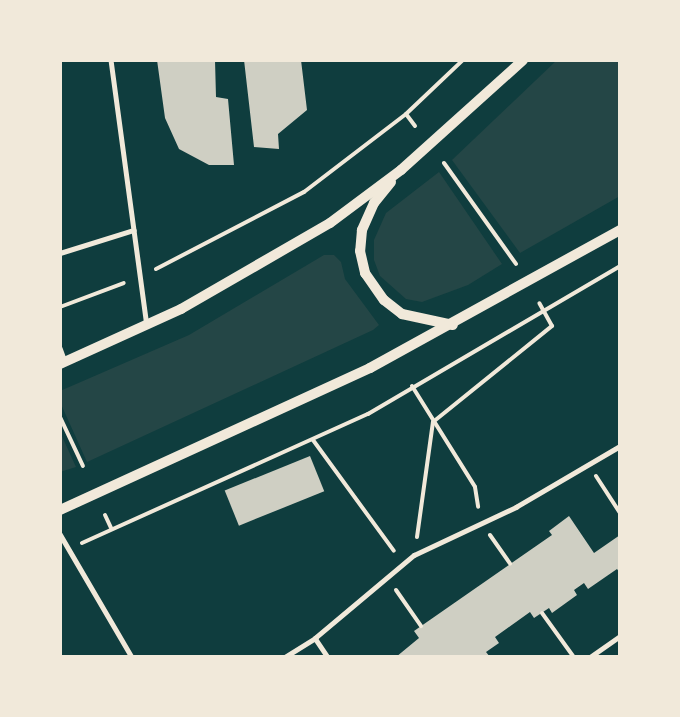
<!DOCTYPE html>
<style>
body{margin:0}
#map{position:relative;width:680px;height:717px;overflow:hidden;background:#0f3d3e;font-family:"PT Sans",sans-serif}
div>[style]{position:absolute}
.green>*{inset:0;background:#244646}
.building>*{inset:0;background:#cfcfc3;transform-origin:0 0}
.path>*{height:4px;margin:-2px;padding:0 2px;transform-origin:2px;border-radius:2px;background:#f1e9da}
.service>*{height:4.5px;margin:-2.25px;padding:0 2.25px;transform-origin:2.25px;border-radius:2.25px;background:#f1e9da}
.tertiary>*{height:10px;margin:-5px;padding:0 5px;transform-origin:5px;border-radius:5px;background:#f1e9da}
span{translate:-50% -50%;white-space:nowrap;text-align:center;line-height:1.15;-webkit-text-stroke:6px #f1e9da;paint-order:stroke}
.frame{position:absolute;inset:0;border:62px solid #f1e9da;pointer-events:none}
</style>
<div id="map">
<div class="green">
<i style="clip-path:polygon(557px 60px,620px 60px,620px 196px,520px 253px,452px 160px)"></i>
<i style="clip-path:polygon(439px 172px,502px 264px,468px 285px,422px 302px,406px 299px,380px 276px,374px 260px,374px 240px,386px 213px)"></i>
<i style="clip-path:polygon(324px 255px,334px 255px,341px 262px,345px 279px,379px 325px,373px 330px,87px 462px,60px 402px,60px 391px,189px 335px)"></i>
<i style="clip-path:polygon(60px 432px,76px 467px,60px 472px)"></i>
</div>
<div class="building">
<i style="clip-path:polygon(157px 60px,215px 60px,216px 97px,228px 99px,234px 165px,209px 165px,179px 149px,165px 118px)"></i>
<i style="clip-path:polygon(244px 60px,301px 60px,307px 110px,278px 134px,279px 149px,254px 147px)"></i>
<i style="left:310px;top:456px;width:38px;height:92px;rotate:68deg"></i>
<i style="clip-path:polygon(569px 516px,594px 553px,620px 535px,620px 573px,617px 569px,588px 589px,584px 583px,574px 590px,577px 595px,552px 613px,549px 608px,534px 618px,530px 612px,495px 637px,499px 643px,486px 652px,490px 657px,396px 657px,419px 638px,414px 631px,552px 535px,549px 531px)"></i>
</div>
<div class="path">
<i style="left:406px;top:114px;width:15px;rotate:53deg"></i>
<i style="left:444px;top:163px;width:124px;rotate:54.5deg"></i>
<i style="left:156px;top:269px;width:167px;rotate:-27.5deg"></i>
<i style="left:304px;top:192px;width:128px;rotate:-37.4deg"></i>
<i style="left:406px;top:114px;width:79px;rotate:-43.5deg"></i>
<i style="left:60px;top:307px;width:68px;rotate:-20.6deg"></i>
<i style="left:412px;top:386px;width:119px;rotate:58deg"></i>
<i style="left:475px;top:487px;width:20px;rotate:81deg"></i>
<i style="left:60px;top:417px;width:54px;rotate:64.9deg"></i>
<i style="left:313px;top:440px;width:137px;rotate:53.9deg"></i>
<i style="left:596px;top:476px;width:44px;rotate:57deg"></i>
<i style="left:105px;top:515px;width:14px;rotate:65deg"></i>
<i style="left:490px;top:535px;width:35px;rotate:55deg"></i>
<i style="left:417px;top:537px;width:116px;rotate:-82.1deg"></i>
<i style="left:433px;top:422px;width:153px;rotate:-38.9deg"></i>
<i style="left:552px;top:326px;width:26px;rotate:-119deg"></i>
<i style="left:82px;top:543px;width:314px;rotate:-24.3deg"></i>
<i style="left:368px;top:414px;width:292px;rotate:-30.4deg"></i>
<i style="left:396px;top:590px;width:44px;rotate:55.2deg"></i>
<i style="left:542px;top:613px;width:53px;rotate:54.2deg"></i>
</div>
<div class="service">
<i style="left:111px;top:60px;width:267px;rotate:82.3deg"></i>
<i style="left:60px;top:253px;width:77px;rotate:-17.3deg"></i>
<i style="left:60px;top:348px;width:15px;rotate:70deg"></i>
<i style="left:60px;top:534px;width:143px;rotate:59.7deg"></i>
<i style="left:315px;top:638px;width:129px;rotate:-40deg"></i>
<i style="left:414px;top:555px;width:113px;rotate:-25.2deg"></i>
<i style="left:516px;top:507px;width:121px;rotate:-30.4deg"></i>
<i style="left:285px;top:657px;width:36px;rotate:-32deg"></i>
<i style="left:315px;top:638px;width:23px;rotate:56deg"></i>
<i style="left:590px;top:657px;width:37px;rotate:-35deg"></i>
</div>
<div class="tertiary">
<i style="left:391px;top:182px;width:27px;rotate:129deg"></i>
<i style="left:374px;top:203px;width:30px;rotate:114deg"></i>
<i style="left:362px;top:230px;width:21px;rotate:95deg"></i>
<i style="left:360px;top:251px;width:23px;rotate:77deg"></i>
<i style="left:365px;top:273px;width:33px;rotate:55deg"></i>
<i style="left:384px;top:300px;width:23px;rotate:38deg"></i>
<i style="left:402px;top:314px;width:52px;rotate:12.2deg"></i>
<i style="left:60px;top:364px;width:133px;rotate:-24.4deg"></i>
<i style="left:181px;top:309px;width:172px;rotate:-30deg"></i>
<i style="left:330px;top:223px;width:89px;rotate:-36.7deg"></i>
<i style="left:401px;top:170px;width:164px;rotate:-42deg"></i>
<i style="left:60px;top:510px;width:341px;rotate:-24.6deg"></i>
<i style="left:370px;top:368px;width:286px;rotate:-28.9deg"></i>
</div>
<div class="frame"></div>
</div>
